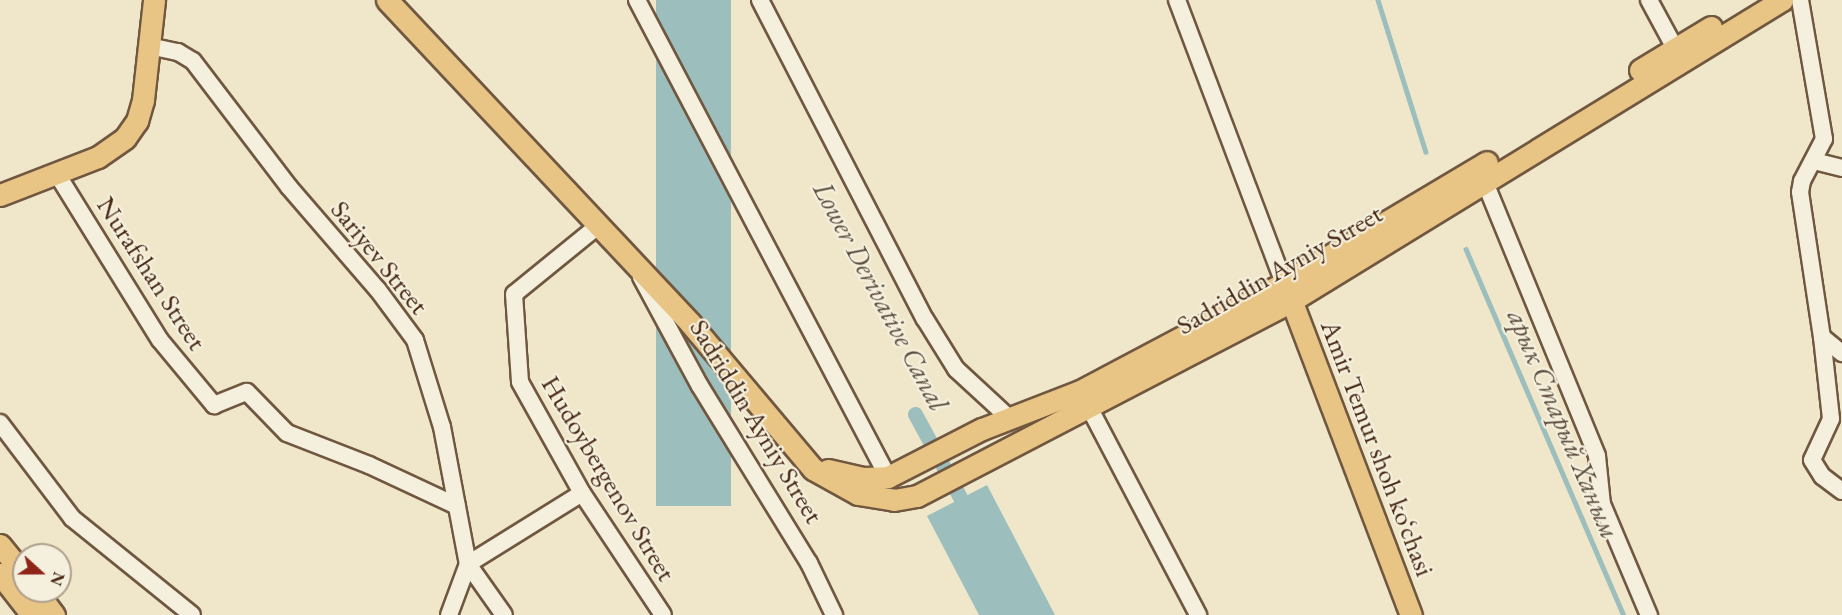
<!DOCTYPE html>
<meta charset="utf-8">
<style>
body{margin:0}
#map{position:relative;width:1842px;height:615px;overflow:hidden;background:#f0e7ca;font-family:"EB Garamond",serif}
div>[style]{position:absolute}
.water>*{inset:0;background:#9cbebd;transform-origin:0 0}
.stream>*{height:4.5px;margin:-2.25px;padding:0 2.25px;transform-origin:2.25px;border-radius:2.25px;background:#9cbebd}
.canal>*{height:15px;margin:-7.5px;padding:0 7.5px;transform-origin:7.5px;border-radius:7.5px;background:#9cbebd}
.roads{filter:drop-shadow(2px 0 #705740) drop-shadow(-2px 0 #705740) drop-shadow(0 2px #705740) drop-shadow(0 -2px #705740)}
.minor>*{height:16px;margin:-8px;padding:0 8px;transform-origin:8px;border-radius:8px;background:#f5efdd}
.major>*{height:21px;margin:-10.5px;padding:0 10.5px;transform-origin:10.5px;border-radius:10.5px;background:#e8c485}
span{translate:-50% -50%;white-space:nowrap;text-align:center;line-height:1.15;-webkit-text-stroke:4.5px #f5efdd;paint-order:stroke}
.street-label{font-size:27px;color:#452712}
.water-label{font-size:28px;color:#5b4d3d;font-style:italic}
.north{position:absolute;left:12px;top:543px;width:60px;height:60px;box-sizing:border-box;background:#f5efdd;border:2px solid #af9f8c;border-radius:50%;rotate:111deg;font-size:16px;font-weight:700;line-height:24px;text-align:center;color:#452712}
.north::after{content:'';display:block;margin:auto;width:21px;height:27px;background:#8f2418;clip-path:polygon(50% 0,100% 100%,50% 72%,0 100%)}
</style>
<div id="map">
<div class="water">
<i style="left:656px;top:0;width:75px;height:506px"></i>
<i style="clip-path:polygon(987px 485px,1055px 615px,979px 615px,927px 516px)"></i>
</div>
<div class="stream">
<i style="left:1378px;top:0;width:159px;rotate:72.5deg"></i>
<i style="left:1466px;top:249px;width:399px;rotate:66.7deg"></i>
</div>
<div class="canal">
<i style="left:915px;top:414px;width:114px;rotate:61.6deg"></i>
</div>
<div class="roads">
<div class="minor">
<i style="left:637px;top:0;width:539px;rotate:62.25deg"></i>
<i style="left:760px;top:0;width:359px;rotate:62.7deg"></i>
<i style="left:925px;top:319px;width:59px;rotate:58.2deg"></i>
<i style="left:956px;top:369px;width:71px;rotate:42.7deg"></i>
<i style="left:1177px;top:0;width:303px;rotate:69.3deg"></i>
<i style="left:1649px;top:0;width:55px;rotate:61.6deg"></i>
<i style="left:1800px;top:0;width:141px;rotate:80.2deg"></i>
<i style="left:1824px;top:139px;width:47px;rotate:117.6deg"></i>
<i style="left:1802px;top:181px;width:11px;rotate:100deg"></i>
<i style="left:1800px;top:192px;width:147px;rotate:81.4deg"></i>
<i style="left:1822px;top:337px;width:26px;rotate:39deg"></i>
<i style="left:149px;top:46px;width:30px;rotate:12deg"></i>
<i style="left:178px;top:52px;width:17px;rotate:31deg"></i>
<i style="left:193px;top:61px;width:158px;rotate:52.7deg"></i>
<i style="left:289px;top:187px;width:136px;rotate:49.2deg"></i>
<i style="left:378px;top:290px;width:62px;rotate:53.5deg"></i>
<i style="left:415px;top:340px;width:91px;rotate:72.8deg"></i>
<i style="left:442px;top:427px;width:139px;rotate:79.3deg"></i>
<i style="left:468px;top:564px;width:62px;rotate:54.8deg"></i>
<i style="left:1814px;top:161px;width:29px;rotate:14deg"></i>
<i style="left:57px;top:174px;width:195px;rotate:58.2deg"></i>
<i style="left:160px;top:340px;width:85px;rotate:50.3deg"></i>
<i style="left:214px;top:405px;width:35px;rotate:-22deg"></i>
<i style="left:247px;top:392px;width:57px;rotate:45.7deg"></i>
<i style="left:287px;top:433px;width:88px;rotate:21.3deg"></i>
<i style="left:369px;top:465px;width:97px;rotate:25deg"></i>
<i style="left:1484px;top:180px;width:298px;rotate:67.7deg"></i>
<i style="left:1597px;top:456px;width:48px;rotate:84.1deg"></i>
<i style="left:1602px;top:504px;width:121px;rotate:67.1deg"></i>
<i style="left:599px;top:225px;width:109px;rotate:140.9deg"></i>
<i style="left:514px;top:294px;width:88px;rotate:86.1deg"></i>
<i style="left:520px;top:382px;width:127px;rotate:60.8deg"></i>
<i style="left:582px;top:493px;width:146px;rotate:56.4deg"></i>
<i style="left:641px;top:277px;width:124px;rotate:61.6deg"></i>
<i style="left:700px;top:386px;width:208px;rotate:58.4deg"></i>
<i style="left:809px;top:563px;width:58px;rotate:64.3deg"></i>
<i style="left:1822px;top:337px;width:82px;rotate:83.7deg"></i>
<i style="left:1831px;top:419px;width:45px;rotate:114.9deg"></i>
<i style="left:1812px;top:460px;width:19px;rotate:58deg"></i>
<i style="left:1822px;top:476px;width:25px;rotate:37deg"></i>
<i style="left:1089px;top:407px;width:235px;rotate:62.3deg"></i>
<i style="left:0;top:423px;width:119px;rotate:52.8deg"></i>
<i style="left:72px;top:518px;width:154px;rotate:38.9deg"></i>
<i style="left:449px;top:615px;width:54px;rotate:-69.6deg"></i>
<i style="left:468px;top:564px;width:134px;rotate:-31.9deg"></i>
</div>
<div class="major">
<i style="left:387px;top:0;width:443px;rotate:46.8deg"></i>
<i style="left:690px;top:323px;width:191px;rotate:49.9deg"></i>
<i style="left:813px;top:469px;width:51px;rotate:29.1deg"></i>
<i style="left:858px;top:494px;width:36px;rotate:9deg"></i>
<i style="left:894px;top:500px;width:23px;rotate:-10deg"></i>
<i style="left:917px;top:496px;width:422px;rotate:-27.5deg"></i>
<i style="left:1291px;top:301px;width:576px;rotate:-31.51deg"></i>
<i style="left:1640px;top:70px;width:83px;rotate:-31.2deg"></i>
<i style="left:0;top:195px;width:105px;rotate:-21.2deg"></i>
<i style="left:98px;top:157px;width:33px;rotate:-35deg"></i>
<i style="left:125px;top:138px;width:21px;rotate:-55deg"></i>
<i style="left:137px;top:121px;width:22px;rotate:-74deg"></i>
<i style="left:143px;top:100px;width:101px;rotate:-83.7deg"></i>
<i style="left:1287px;top:289px;width:349px;rotate:69.2deg"></i>
<i style="left:828px;top:470px;width:36px;rotate:13deg"></i>
<i style="left:863px;top:478px;width:25px;rotate:-2deg"></i>
<i style="left:888px;top:477px;width:106px;rotate:-27.1deg"></i>
<i style="left:982px;top:429px;width:105px;rotate:-21.2deg"></i>
<i style="left:1080px;top:391px;width:231px;rotate:-27.9deg"></i>
<i style="left:1284px;top:283px;width:236px;rotate:-30.8deg"></i>
<i style="left:0;top:545px;width:38px;rotate:51deg"></i>
<i style="left:0;top:574px;width:52px;rotate:52deg"></i>
<i style="left:36px;top:591px;width:30px;rotate:53deg"></i>
</div>
</div>
<div class="street-label">
<span style="left:380px;top:257px;rotate:51deg">Sariyev Street</span>
<span style="left:1279px;top:269px;rotate:-30deg">Sadriddin Ayniy Street</span>
<span style="left:152px;top:273px;rotate:57deg">Nurafshan Street</span>
<span style="left:757px;top:421px;rotate:59deg">Sadriddin Ayniy Street</span>
<span style="left:1378px;top:448px;rotate:69deg">Amir Temur shoh ko‘chasi</span>
<span style="left:609px;top:478px;rotate:59deg">Hudoybergenov Street</span>
</div>
<div class="water-label">
<span style="left:881px;top:296px;rotate:62deg">Lower Derivative Canal</span>
<span style="left:1564px;top:424px;rotate:67deg">арык Старый Ханым</span>
</div>
<div class="north">N</div>
</div>
